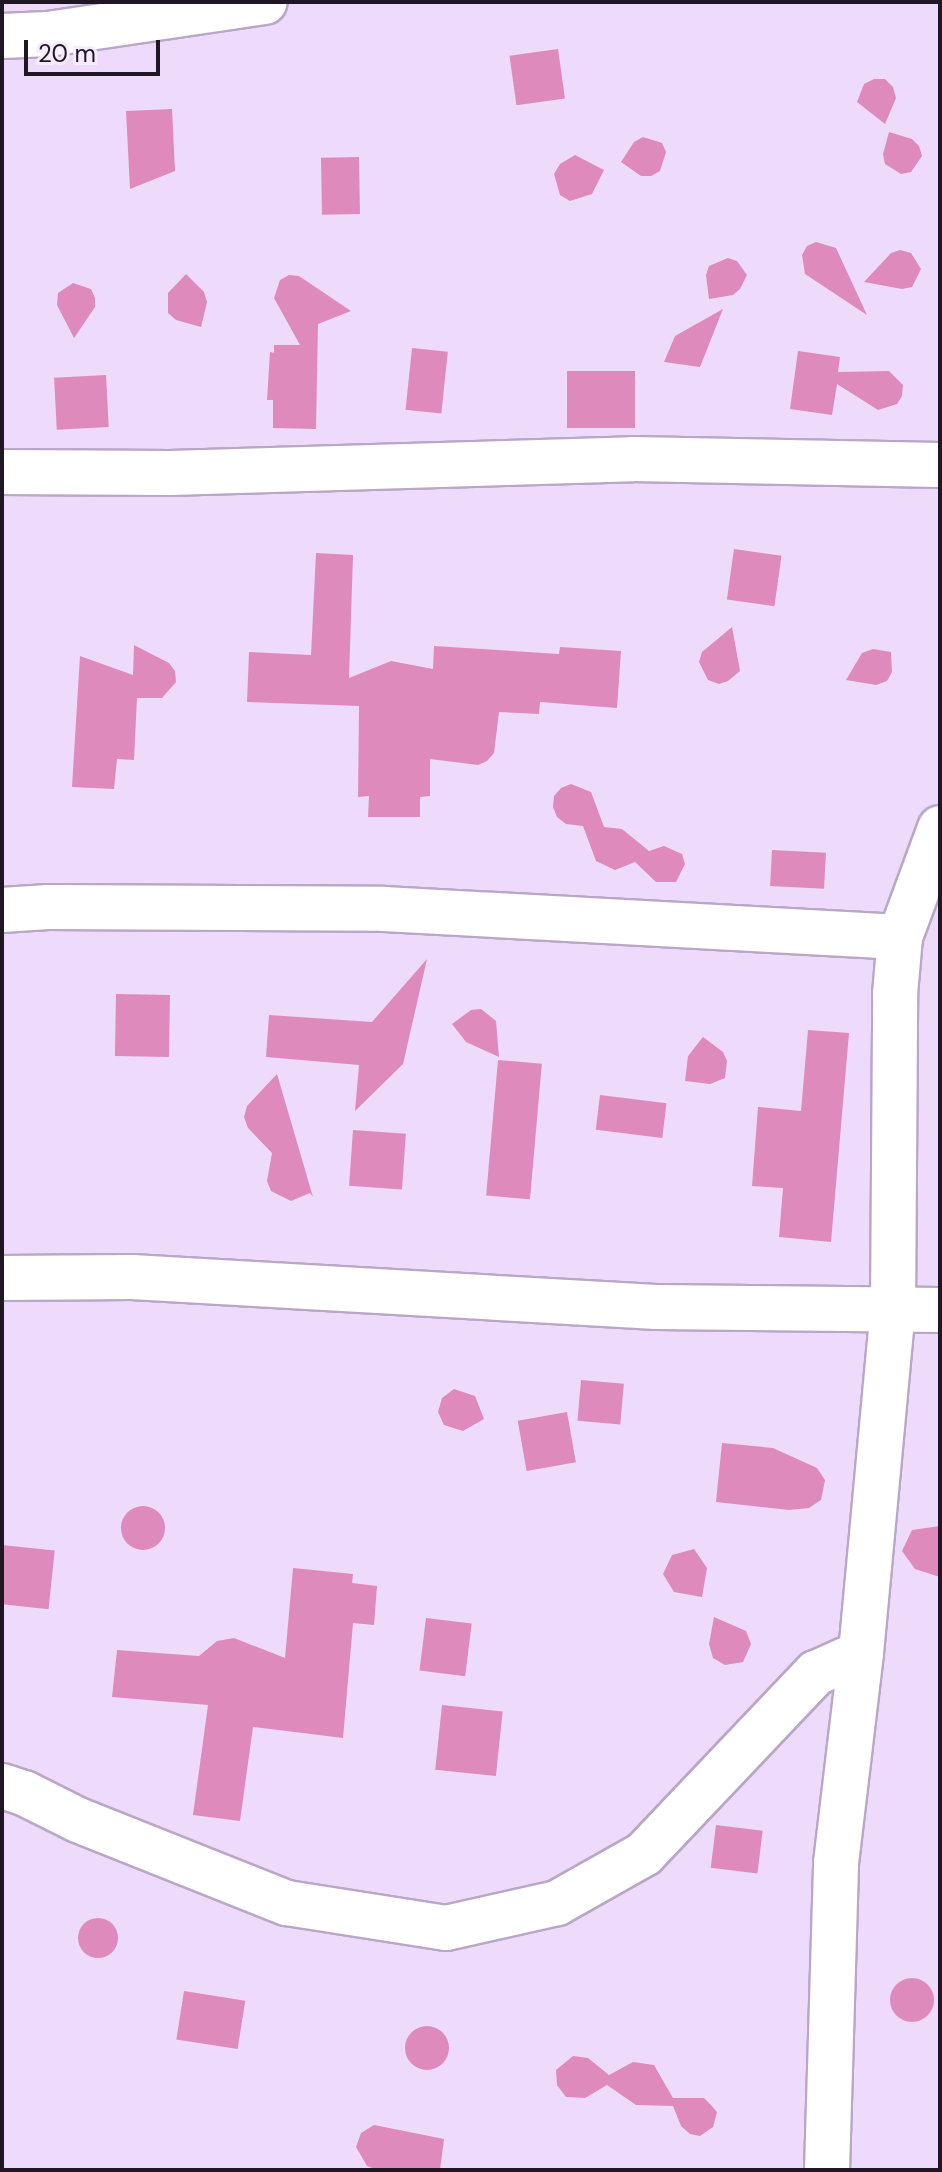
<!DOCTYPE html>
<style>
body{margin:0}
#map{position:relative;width:942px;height:2172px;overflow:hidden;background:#eedbfb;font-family:"DM Sans",sans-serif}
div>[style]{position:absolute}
.building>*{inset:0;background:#df8abc;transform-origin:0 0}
.round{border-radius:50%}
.roads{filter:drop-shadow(2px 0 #b9a7c6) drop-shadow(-2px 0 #b9a7c6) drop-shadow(0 2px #b9a7c6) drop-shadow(0 -2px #b9a7c6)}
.street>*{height:44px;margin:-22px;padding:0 22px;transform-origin:22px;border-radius:22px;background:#fff}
span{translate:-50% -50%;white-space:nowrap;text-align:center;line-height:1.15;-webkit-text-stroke:7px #f7ebff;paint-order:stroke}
.frame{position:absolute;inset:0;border:4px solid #1f1824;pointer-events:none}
.scale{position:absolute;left:24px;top:40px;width:136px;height:36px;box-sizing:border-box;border:4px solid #1f1824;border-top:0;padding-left:10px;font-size:24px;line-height:28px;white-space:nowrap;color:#1f1824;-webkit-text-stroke:6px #f7ebff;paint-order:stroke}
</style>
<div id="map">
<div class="building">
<i style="left:558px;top:49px;width:50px;height:49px;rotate:82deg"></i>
<i style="clip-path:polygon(874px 79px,885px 79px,893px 87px,896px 98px,885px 124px,857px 102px,864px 84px)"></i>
<i style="clip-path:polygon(172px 109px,175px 171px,130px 189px,126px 111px)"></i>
<i style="clip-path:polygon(889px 132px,912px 139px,919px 146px,922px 156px,911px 172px,901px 174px,885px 164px,883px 154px)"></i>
<i style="clip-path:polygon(643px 137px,662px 143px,666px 152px,660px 171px,651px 176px,641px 176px,621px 162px,634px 142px)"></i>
<i style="clip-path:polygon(575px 155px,604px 170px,592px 194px,570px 201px,560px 195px,554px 174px,560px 164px)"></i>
<i style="left:359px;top:157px;width:57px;height:38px;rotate:89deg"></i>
<i style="clip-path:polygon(816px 242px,836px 248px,867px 315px,805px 274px,802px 255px,807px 246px)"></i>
<i style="clip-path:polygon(900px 250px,911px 253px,921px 269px,912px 287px,902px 289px,864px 282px,891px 253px)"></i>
<i style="clip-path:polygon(728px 258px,737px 261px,747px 275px,740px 289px,733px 295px,709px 299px,706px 275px,709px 266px)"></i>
<i style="clip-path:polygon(186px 274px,204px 292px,207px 302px,201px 327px,176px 320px,168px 313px,168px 293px)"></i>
<i style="clip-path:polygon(289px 275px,299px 276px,351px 311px,318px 324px,316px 429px,273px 428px,273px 400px,267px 400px,270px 352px,274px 353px,274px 345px,300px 345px,274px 298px,280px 280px)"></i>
<i style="clip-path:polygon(73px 283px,91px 289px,95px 298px,95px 307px,74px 338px,57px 305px,58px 293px)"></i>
<i style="clip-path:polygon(723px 309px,700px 367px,664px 362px,675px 336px)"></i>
<i style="left:412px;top:348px;width:36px;height:62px;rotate:6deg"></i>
<i style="clip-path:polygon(798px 351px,840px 357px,838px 372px,889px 371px,903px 385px,902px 396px,897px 404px,878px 410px,837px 384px,832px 415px,790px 409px)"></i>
<i style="left:567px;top:371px;width:68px;height:57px"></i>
<i style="left:106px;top:375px;width:52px;height:52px;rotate:87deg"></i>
<i style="left:734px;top:549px;width:48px;height:51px;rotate:8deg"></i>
<i style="clip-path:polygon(316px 553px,353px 555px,349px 678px,391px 661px,433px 669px,434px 646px,559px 654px,560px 647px,621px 651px,617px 708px,540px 702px,539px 714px,499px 712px,494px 753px,487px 761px,478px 765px,430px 759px,430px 796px,420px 797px,420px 817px,368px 817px,369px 796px,358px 797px,359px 706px,247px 702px,249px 652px,311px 655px)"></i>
<i style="clip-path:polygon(732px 627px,740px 671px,728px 681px,719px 684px,708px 680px,699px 662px,702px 652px)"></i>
<i style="clip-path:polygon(134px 645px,169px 663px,175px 671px,176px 682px,162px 698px,137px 698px,134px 760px,117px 759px,114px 789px,72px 787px,80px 656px,133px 675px)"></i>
<i style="clip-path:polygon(873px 649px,891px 652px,892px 672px,887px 681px,876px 685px,846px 680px,862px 653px)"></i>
<i style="clip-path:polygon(571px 784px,591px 792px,604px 827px,622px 829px,649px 851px,664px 846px,682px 854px,685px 864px,676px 882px,656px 882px,635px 862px,615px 870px,596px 861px,583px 826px,566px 824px,557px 817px,553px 807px,554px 796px,561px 788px)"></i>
<i style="left:772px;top:850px;width:54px;height:36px;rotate:3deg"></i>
<i style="clip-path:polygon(427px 959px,403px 1064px,355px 1111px,359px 1065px,266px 1057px,269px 1015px,372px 1022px)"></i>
<i style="left:116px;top:994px;width:54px;height:62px;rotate:1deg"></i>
<i style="clip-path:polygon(481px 1009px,496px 1021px,499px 1057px,466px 1042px,452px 1024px,471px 1010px)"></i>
<i style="clip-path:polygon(808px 1030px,849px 1033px,831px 1242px,779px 1237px,783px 1188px,752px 1186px,758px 1107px,801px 1111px)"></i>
<i style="clip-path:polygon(703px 1037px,723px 1052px,727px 1061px,725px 1078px,710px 1084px,685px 1081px,688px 1056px)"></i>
<i style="left:498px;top:1060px;width:44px;height:136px;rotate:5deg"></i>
<i style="clip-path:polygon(277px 1074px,313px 1197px,310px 1193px,291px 1201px,271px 1191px,267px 1181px,272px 1153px,248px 1128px,244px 1117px,247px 1106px)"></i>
<i style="left:600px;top:1095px;width:67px;height:35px;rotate:7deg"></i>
<i style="left:353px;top:1130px;width:53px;height:56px;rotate:4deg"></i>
<i style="left:581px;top:1380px;width:43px;height:41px;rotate:5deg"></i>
<i style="clip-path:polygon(454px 1389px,475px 1396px,484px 1419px,463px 1431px,444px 1425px,438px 1412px,442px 1398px)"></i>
<i style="left:567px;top:1412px;width:51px;height:50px;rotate:80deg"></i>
<i style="clip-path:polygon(722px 1443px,773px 1448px,817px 1468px,825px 1480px,821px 1500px,809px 1508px,789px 1510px,716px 1502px)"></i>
<i class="round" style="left:121px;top:1506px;width:44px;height:44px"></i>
<i style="clip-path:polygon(940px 1526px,940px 1577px,915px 1569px,902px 1551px,912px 1530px)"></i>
<i style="left:2px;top:1545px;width:53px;height:59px;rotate:6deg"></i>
<i style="clip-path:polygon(694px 1549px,707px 1568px,702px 1597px,674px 1592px,663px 1574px,672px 1555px)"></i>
<i style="clip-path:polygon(293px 1568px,353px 1574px,352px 1583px,377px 1586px,374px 1625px,353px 1623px,343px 1738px,253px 1727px,240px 1821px,193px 1815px,208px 1705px,112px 1697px,117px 1650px,199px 1656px,217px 1641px,234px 1638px,285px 1658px)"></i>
<i style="clip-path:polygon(714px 1617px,746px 1631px,751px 1644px,743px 1662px,725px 1665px,713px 1658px,709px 1644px)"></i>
<i style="left:426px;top:1618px;width:46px;height:53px;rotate:7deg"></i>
<i style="left:442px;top:1705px;width:61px;height:65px;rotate:6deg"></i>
<i style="left:716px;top:1825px;width:47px;height:43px;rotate:7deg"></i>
<i class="round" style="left:78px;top:1918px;width:40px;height:40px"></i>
<i class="round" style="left:890px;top:1978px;width:44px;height:44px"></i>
<i style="left:184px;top:1991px;width:62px;height:49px;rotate:9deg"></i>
<i class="round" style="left:405px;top:2026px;width:44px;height:44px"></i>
<i style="clip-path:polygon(573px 2056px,588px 2058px,609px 2075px,633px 2062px,654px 2065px,673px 2098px,704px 2098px,711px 2105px,717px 2112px,713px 2127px,700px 2136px,690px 2134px,681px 2126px,673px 2106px,636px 2105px,607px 2085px,585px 2098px,566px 2097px,557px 2085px,556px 2070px)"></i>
<i style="clip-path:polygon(374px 2125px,444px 2139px,440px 2170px,378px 2170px,367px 2166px,356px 2147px,361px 2133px)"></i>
</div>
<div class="roads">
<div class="street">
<i style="left:2px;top:36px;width:46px;rotate:-2.5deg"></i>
<i style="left:48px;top:34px;width:219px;rotate:-8.4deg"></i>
<i style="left:2px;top:472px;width:168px;rotate:0.3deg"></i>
<i style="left:170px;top:473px;width:463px;rotate:-1.7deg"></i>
<i style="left:633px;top:459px;width:307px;rotate:1.1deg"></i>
<i style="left:2px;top:910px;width:46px;rotate:-3.7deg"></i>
<i style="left:48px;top:907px;width:336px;rotate:0.3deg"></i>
<i style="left:384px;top:909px;width:517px;rotate:3.11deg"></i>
<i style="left:2px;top:1278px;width:130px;rotate:-0.4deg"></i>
<i style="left:132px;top:1277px;width:525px;rotate:3.28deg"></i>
<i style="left:656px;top:1307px;width:284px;rotate:0.6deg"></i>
<i style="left:2px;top:1786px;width:23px;rotate:18deg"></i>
<i style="left:24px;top:1793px;width:60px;rotate:26.6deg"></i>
<i style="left:78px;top:1820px;width:225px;rotate:21.7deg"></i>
<i style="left:287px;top:1903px;width:161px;rotate:8.9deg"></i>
<i style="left:446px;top:1928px;width:114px;rotate:-12.7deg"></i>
<i style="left:557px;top:1903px;width:100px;rotate:-29.4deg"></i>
<i style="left:644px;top:1854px;width:250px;rotate:-46.5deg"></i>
<i style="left:816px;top:1673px;width:49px;rotate:-24deg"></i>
<i style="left:827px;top:2170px;width:307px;rotate:-88.3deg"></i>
<i style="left:836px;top:1863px;width:211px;rotate:-83.2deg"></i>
<i style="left:861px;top:1653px;width:343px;rotate:-84.7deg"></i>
<i style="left:893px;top:1311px;width:317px;rotate:-89.6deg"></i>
<i style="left:895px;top:994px;width:57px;rotate:-85deg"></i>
<i style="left:900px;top:937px;width:116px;rotate:-69.8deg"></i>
</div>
</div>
<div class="frame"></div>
<div class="scale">20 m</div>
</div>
